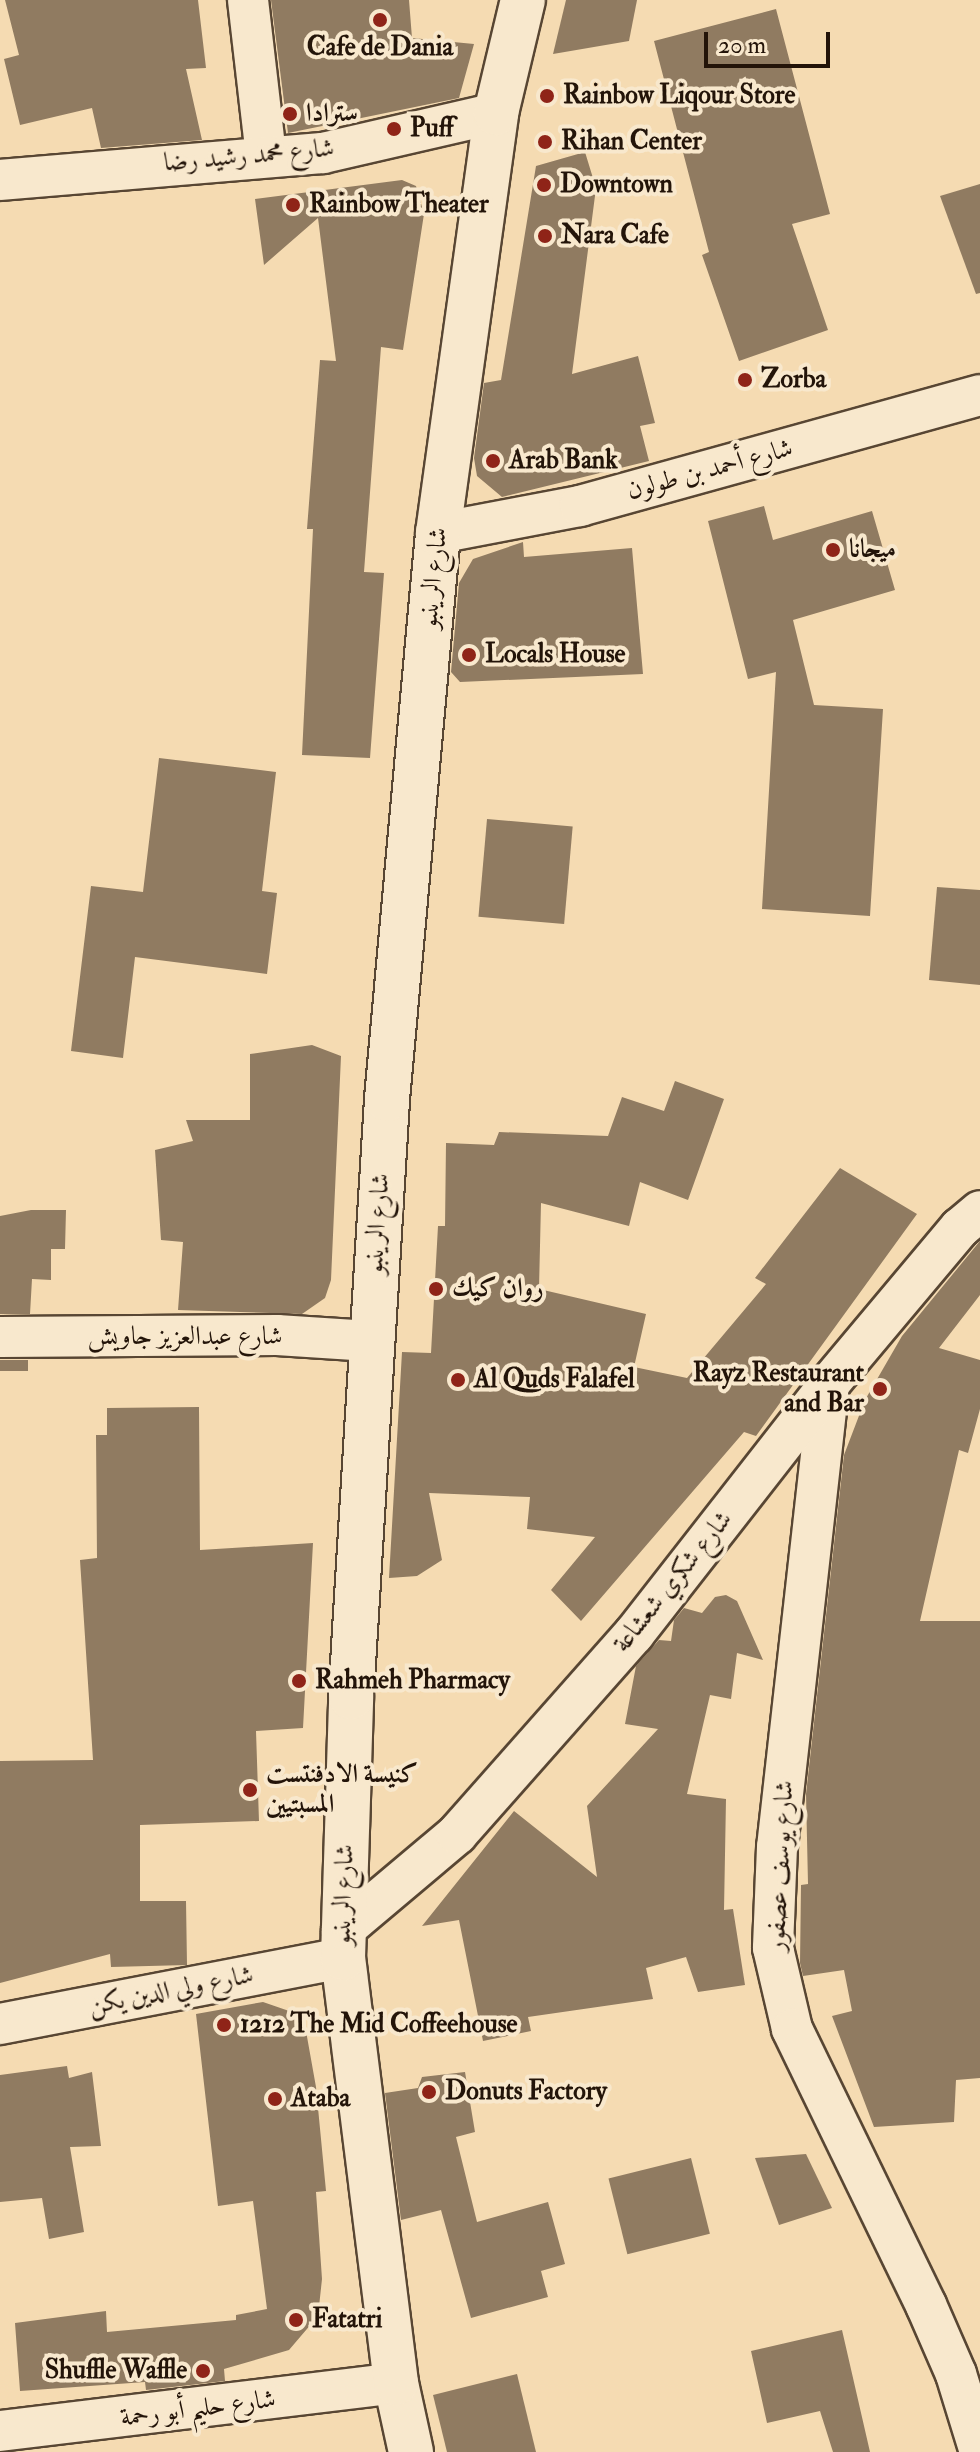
<!DOCTYPE html>
<meta charset="utf-8">
<style>
body{margin:0}
#map{position:relative;width:980px;height:2452px;overflow:hidden;background:#f5dbb2;font-family:"IM FELL Double Pica",Amiri,serif}
div>[style]{position:absolute}
.building>*{inset:0;background:#907b61;transform-origin:0 0}
.roads{filter:drop-shadow(2px 0 #584633) drop-shadow(-2px 0 #584633) drop-shadow(0 2px #584633) drop-shadow(0 -2px #584633)}
.minor>*{height:40px;margin:-20px;padding:0 20px;transform-origin:20px;border-radius:20px;background:#f8e8cd}
.tertiary>*{height:44px;margin:-22px;padding:0 22px;transform-origin:22px;border-radius:22px;background:#f8e8cd}
.dots>*{width:22px;height:22px;translate:-50% -50%;box-sizing:border-box;border:4px solid #f8e8cd;border-radius:50%}
span{translate:-50% -50%;white-space:nowrap;text-align:center;line-height:1.15;-webkit-text-stroke:8px #f8e8cd;paint-order:stroke}
.poi-label{font-size:26px;color:#231409;font-weight:700}
.left{translate:0 -50%;text-align:left}
.right{translate:-100% -50%;text-align:right}
.street-label{font-size:26px;color:#231409}
.scale{position:absolute;left:704px;top:32px;width:126px;height:36px;box-sizing:border-box;border:4px solid #231409;border-top:0;padding-left:10px;font-size:24px;line-height:28px;white-space:nowrap;color:#231409;-webkit-text-stroke:6px #f8e8cd;paint-order:stroke}
</style>
<div id="map">
<div class="building">
<i style="clip-path:polygon(5px 0,198px 0,206px 68px,186px 69px,202px 140px,101px 148px,92px 108px,20px 125px,4px 59px,19px 55px)"></i>
<i style="clip-path:polygon(271px 0,409px 0,412px 38px,474px 44px,459px 98px,288px 133px)"></i>
<i style="clip-path:polygon(566px 0,637px 0,629px 41px,553px 54px)"></i>
<i style="clip-path:polygon(776px 9px,830px 214px,792px 224px,828px 330px,739px 361px,702px 255px,709px 252px,654px 41px)"></i>
<i style="clip-path:polygon(585px 152px,596px 188px,572px 374px,638px 356px,655px 423px,640px 426px,649px 461px,502px 497px,477px 476px,474px 458px,484px 383px,501px 380px,536px 166px)"></i>
<i style="clip-path:polygon(402px 180px,416px 186px,424px 214px,403px 350px,381px 347px,364px 572px,384px 573px,370px 758px,302px 755px,313px 529px,307px 529px,320px 360px,336px 361px,318px 218px,264px 265px,255px 199px)"></i>
<i style="clip-path:polygon(980px 184px,980px 293px,976px 294px,940px 196px)"></i>
<i style="clip-path:polygon(764px 506px,773px 540px,872px 511px,895px 590px,793px 620px,814px 705px,883px 709px,870px 916px,762px 909px,776px 672px,748px 679px,708px 521px)"></i>
<i style="clip-path:polygon(523px 542px,524px 557px,632px 548px,643px 674px,460px 682px,451px 672px,459px 583px,473px 559px)"></i>
<i style="clip-path:polygon(159px 758px,276px 772px,262px 891px,277px 893px,267px 974px,135px 957px,123px 1058px,71px 1051px,91px 886px,143px 892px)"></i>
<i style="left:487px;top:819px;width:86px;height:98px;rotate:5deg"></i>
<i style="clip-path:polygon(937px 887px,980px 890px,980px 985px,929px 980px)"></i>
<i style="clip-path:polygon(312px 1045px,341px 1056px,331px 1280px,325px 1298px,302px 1314px,178px 1310px,183px 1242px,161px 1240px,155px 1150px,193px 1141px,186px 1120px,250px 1120px,250px 1054px)"></i>
<i style="clip-path:polygon(675px 1081px,724px 1099px,688px 1200px,640px 1182px,629px 1226px,541px 1203px,539px 1289px,646px 1314px,634px 1367px,687px 1378px,766px 1284px,755px 1278px,840px 1168px,917px 1214px,756px 1436px,744px 1432px,581px 1621px,551px 1590px,595px 1537px,527px 1529px,530px 1497px,429px 1493px,442px 1560px,417px 1576px,389px 1578px,402px 1352px,431px 1353px,438px 1226px,445px 1226px,446px 1143px,494px 1145px,499px 1132px,608px 1136px,622px 1097px,664px 1111px)"></i>
<i style="clip-path:polygon(31px 1210px,66px 1210px,65px 1249px,51px 1249px,51px 1280px,32px 1279px,30px 1314px,0 1314px,0 1216px)"></i>
<i style="clip-path:polygon(980px 1241px,980px 1295px,939px 1348px,980px 1360px,980px 1409px,968px 1453px,959px 1450px,920px 1621px,980px 1621px,980px 2078px,956px 2080px,954px 2122px,874px 2127px,832px 2016px,852px 2011px,844px 1970px,803px 1976px,800px 1963px,801px 1885px,808px 1884px,806px 1794px,844px 1455px,865px 1400px,902px 1336px)"></i>
<i style="left:0;top:1360px;width:28px;height:11px"></i>
<i style="clip-path:polygon(199px 1407px,200px 1550px,313px 1543px,303px 1728px,256px 1731px,259px 1821px,140px 1825px,140px 1901px,186px 1901px,187px 1965px,111px 1967px,110px 1954px,0 1983px,0 1761px,93px 1760px,80px 1560px,97px 1558px,96px 1435px,107px 1435px,107px 1408px)"></i>
<i style="clip-path:polygon(726px 1595px,737px 1601px,763px 1660px,737px 1653px,731px 1699px,710px 1695px,687px 1794px,726px 1799px,724px 1910px,733px 1909px,745px 1985px,698px 1992px,686px 1957px,646px 1968px,653px 1999px,528px 2017px,531px 2031px,483px 2041px,459px 1920px,422px 1926px,514px 1811px,597px 1877px,587px 1806px,658px 1729px,625px 1724px,636px 1666px,659px 1640px,671px 1641px,674px 1620px,684px 1608px,702px 1613px,715px 1597px)"></i>
<i style="clip-path:polygon(263px 2002px,292px 2012px,306px 2031px,316px 2087px,326px 2191px,316px 2192px,322px 2279px,318px 2316px,289px 2350px,224px 2369px,225px 2381px,146px 2390px,145px 2382px,20px 2391px,15px 2323px,106px 2311px,107px 2332px,236px 2320px,236px 2315px,267px 2309px,253px 2201px,218px 2206px,196px 2014px)"></i>
<i style="clip-path:polygon(67px 2066px,69px 2078px,92px 2072px,101px 2146px,70px 2147px,84px 2232px,49px 2239px,42px 2198px,0 2202px,0 2075px)"></i>
<i style="clip-path:polygon(465px 2072px,475px 2132px,456px 2137px,477px 2222px,548px 2202px,565px 2264px,541px 2271px,548px 2297px,471px 2318px,441px 2210px,401px 2220px,385px 2093px,418px 2088px,422px 2077px)"></i>
<i style="clip-path:polygon(806px 2154px,832px 2208px,779px 2225px,755px 2158px)"></i>
<i style="left:691px;top:2158px;width:78px;height:85px;rotate:76deg"></i>
<i style="clip-path:polygon(842px 2330px,870px 2452px,833px 2452px,820px 2411px,767px 2423px,751px 2351px)"></i>
<i style="clip-path:polygon(517px 2374px,536px 2452px,447px 2452px,433px 2395px)"></i>
</div>
<div class="roads">
<div class="minor">
<i style="left:248px;top:0;width:157px;rotate:83.4deg"></i>
<i style="left:0;top:180px;width:324px;rotate:-4.8deg"></i>
<i style="left:323px;top:153px;width:178px;rotate:-13deg"></i>
<i style="left:438px;top:533px;width:145px;rotate:-10.8deg"></i>
<i style="left:580px;top:506px;width:415px;rotate:-15.5deg"></i>
<i style="left:0;top:1337px;width:277px;rotate:-0.4deg"></i>
<i style="left:277px;top:1335px;width:93px;rotate:3.7deg"></i>
<i style="left:829px;top:1384px;width:466px;rotate:96.4deg"></i>
<i style="left:777px;top:1847px;width:101px;rotate:92.3deg"></i>
<i style="left:773px;top:1948px;width:83px;rotate:76.8deg"></i>
<i style="left:792px;top:2029px;width:307px;rotate:64.1deg"></i>
<i style="left:926px;top:2305px;width:75px;rotate:66.5deg"></i>
<i style="left:956px;top:2374px;width:82px;rotate:72.9deg"></i>
<i style="left:342px;top:1931px;width:150px;rotate:-40.1deg"></i>
<i style="left:457px;top:1834px;width:267px;rotate:-48.5deg"></i>
<i style="left:634px;top:1634px;width:317px;rotate:-52deg"></i>
<i style="left:829px;top:1384px;width:204px;rotate:-50deg"></i>
<i style="left:960px;top:1228px;width:26px;rotate:-40deg"></i>
<i style="left:0;top:2024px;width:349px;rotate:-10.9deg"></i>
<i style="left:0;top:2431px;width:399px;rotate:-6.9deg"></i>
</div>
<div class="tertiary">
<i style="left:411px;top:2452px;width:71px;rotate:-102.3deg"></i>
<i style="left:396px;top:2383px;width:428px;rotate:-97.1deg"></i>
<i style="left:343px;top:1958px;width:261px;rotate:-88.2deg"></i>
<i style="left:351px;top:1697px;width:599px;rotate:-86.55deg"></i>
<i style="left:387px;top:1099px;width:568px;rotate:-84.85deg"></i>
<i style="left:438px;top:533px;width:424px;rotate:-82.1deg"></i>
<i style="left:496px;top:113px;width:116px;rotate:-76.6deg"></i>
</div>
</div>
<div class="dots">
<i style="left:380px;top:20px;background:#8f2418"></i>
<i style="left:547px;top:96px;background:#8f2418"></i>
<i style="left:290px;top:114px;background:#8f2418"></i>
<i style="left:394px;top:129px;background:#8f2418"></i>
<i style="left:545px;top:142px;background:#8f2418"></i>
<i style="left:544px;top:185px;background:#8f2418"></i>
<i style="left:293px;top:205px;background:#8f2418"></i>
<i style="left:545px;top:236px;background:#8f2418"></i>
<i style="left:745px;top:380px;background:#8f2418"></i>
<i style="left:493px;top:461px;background:#8f2418"></i>
<i style="left:833px;top:550px;background:#8f2418"></i>
<i style="left:469px;top:655px;background:#8f2418"></i>
<i style="left:436px;top:1289px;background:#8f2418"></i>
<i style="left:458px;top:1380px;background:#8f2418"></i>
<i style="left:880px;top:1389px;background:#8f2418"></i>
<i style="left:299px;top:1681px;background:#8f2418"></i>
<i style="left:250px;top:1790px;background:#8f2418"></i>
<i style="left:224px;top:2025px;background:#8f2418"></i>
<i style="left:429px;top:2092px;background:#8f2418"></i>
<i style="left:275px;top:2099px;background:#8f2418"></i>
<i style="left:296px;top:2320px;background:#8f2418"></i>
<i style="left:203px;top:2371px;background:#8f2418"></i>
</div>
<div class="poi-label">
<span style="left:380px;top:48px">Cafe de Dania</span>
<span class="left" style="left:563px;top:96px">Rainbow Liqour Store</span>
<span class="left" style="left:306px;top:114px">سترادا</span>
<span class="left" style="left:410px;top:129px">Puff</span>
<span class="left" style="left:561px;top:142px">Rihan Center</span>
<span class="left" style="left:560px;top:185px">Downtown</span>
<span class="left" style="left:309px;top:205px">Rainbow Theater</span>
<span class="left" style="left:561px;top:236px">Nara Cafe</span>
<span class="left" style="left:761px;top:380px">Zorba</span>
<span class="left" style="left:509px;top:461px">Arab Bank</span>
<span class="left" style="left:849px;top:550px">ميجانا</span>
<span class="left" style="left:485px;top:655px">Locals House</span>
<span class="left" style="left:452px;top:1289px">روان كيك</span>
<span class="right" style="left:864px;top:1389px">Rayz Restaurant<br>and Bar</span>
<span class="left" style="left:474px;top:1380px">Al Quds Falafel</span>
<span class="left" style="left:315px;top:1681px">Rahmeh Pharmacy</span>
<span class="left" style="left:266px;top:1790px">كنيسة الادفنتست<br>المسبتيين</span>
<span class="left" style="left:240px;top:2025px">1212 The Mid Coffeehouse</span>
<span class="left" style="left:445px;top:2092px">Donuts Factory</span>
<span class="left" style="left:291px;top:2099px">Ataba</span>
<span class="left" style="left:312px;top:2320px">Fatatri</span>
<span class="right" style="left:187px;top:2371px">Shuffle Waffle</span>
</div>
<div class="street-label">
<span style="left:249px;top:156px;rotate:-5deg">شارع محمد رشيد رضا</span>
<span style="left:710px;top:470px;rotate:-15deg">شارع أحمد بن طولون</span>
<span style="left:434px;top:578px;rotate:-84deg">شارع الرينبو</span>
<span style="left:378px;top:1224px;rotate:-86deg">شارع الرينبو</span>
<span style="left:185px;top:1337px">شارع عبدالعزيز جاويش</span>
<span style="left:673px;top:1582px;rotate:-51deg">شارع شكري شعشاعة</span>
<span style="left:781px;top:1866px;rotate:-87deg">شارع يوسف عصفور</span>
<span style="left:344px;top:1895px;rotate:-88deg">شارع الرينبو</span>
<span style="left:171px;top:1991px;rotate:-11deg">شارع ولي الدين يكن</span>
<span style="left:198px;top:2409px;rotate:-7deg">شارع حليم أبو رحمة</span>
</div>
<div class="scale">20 m</div>
</div>
